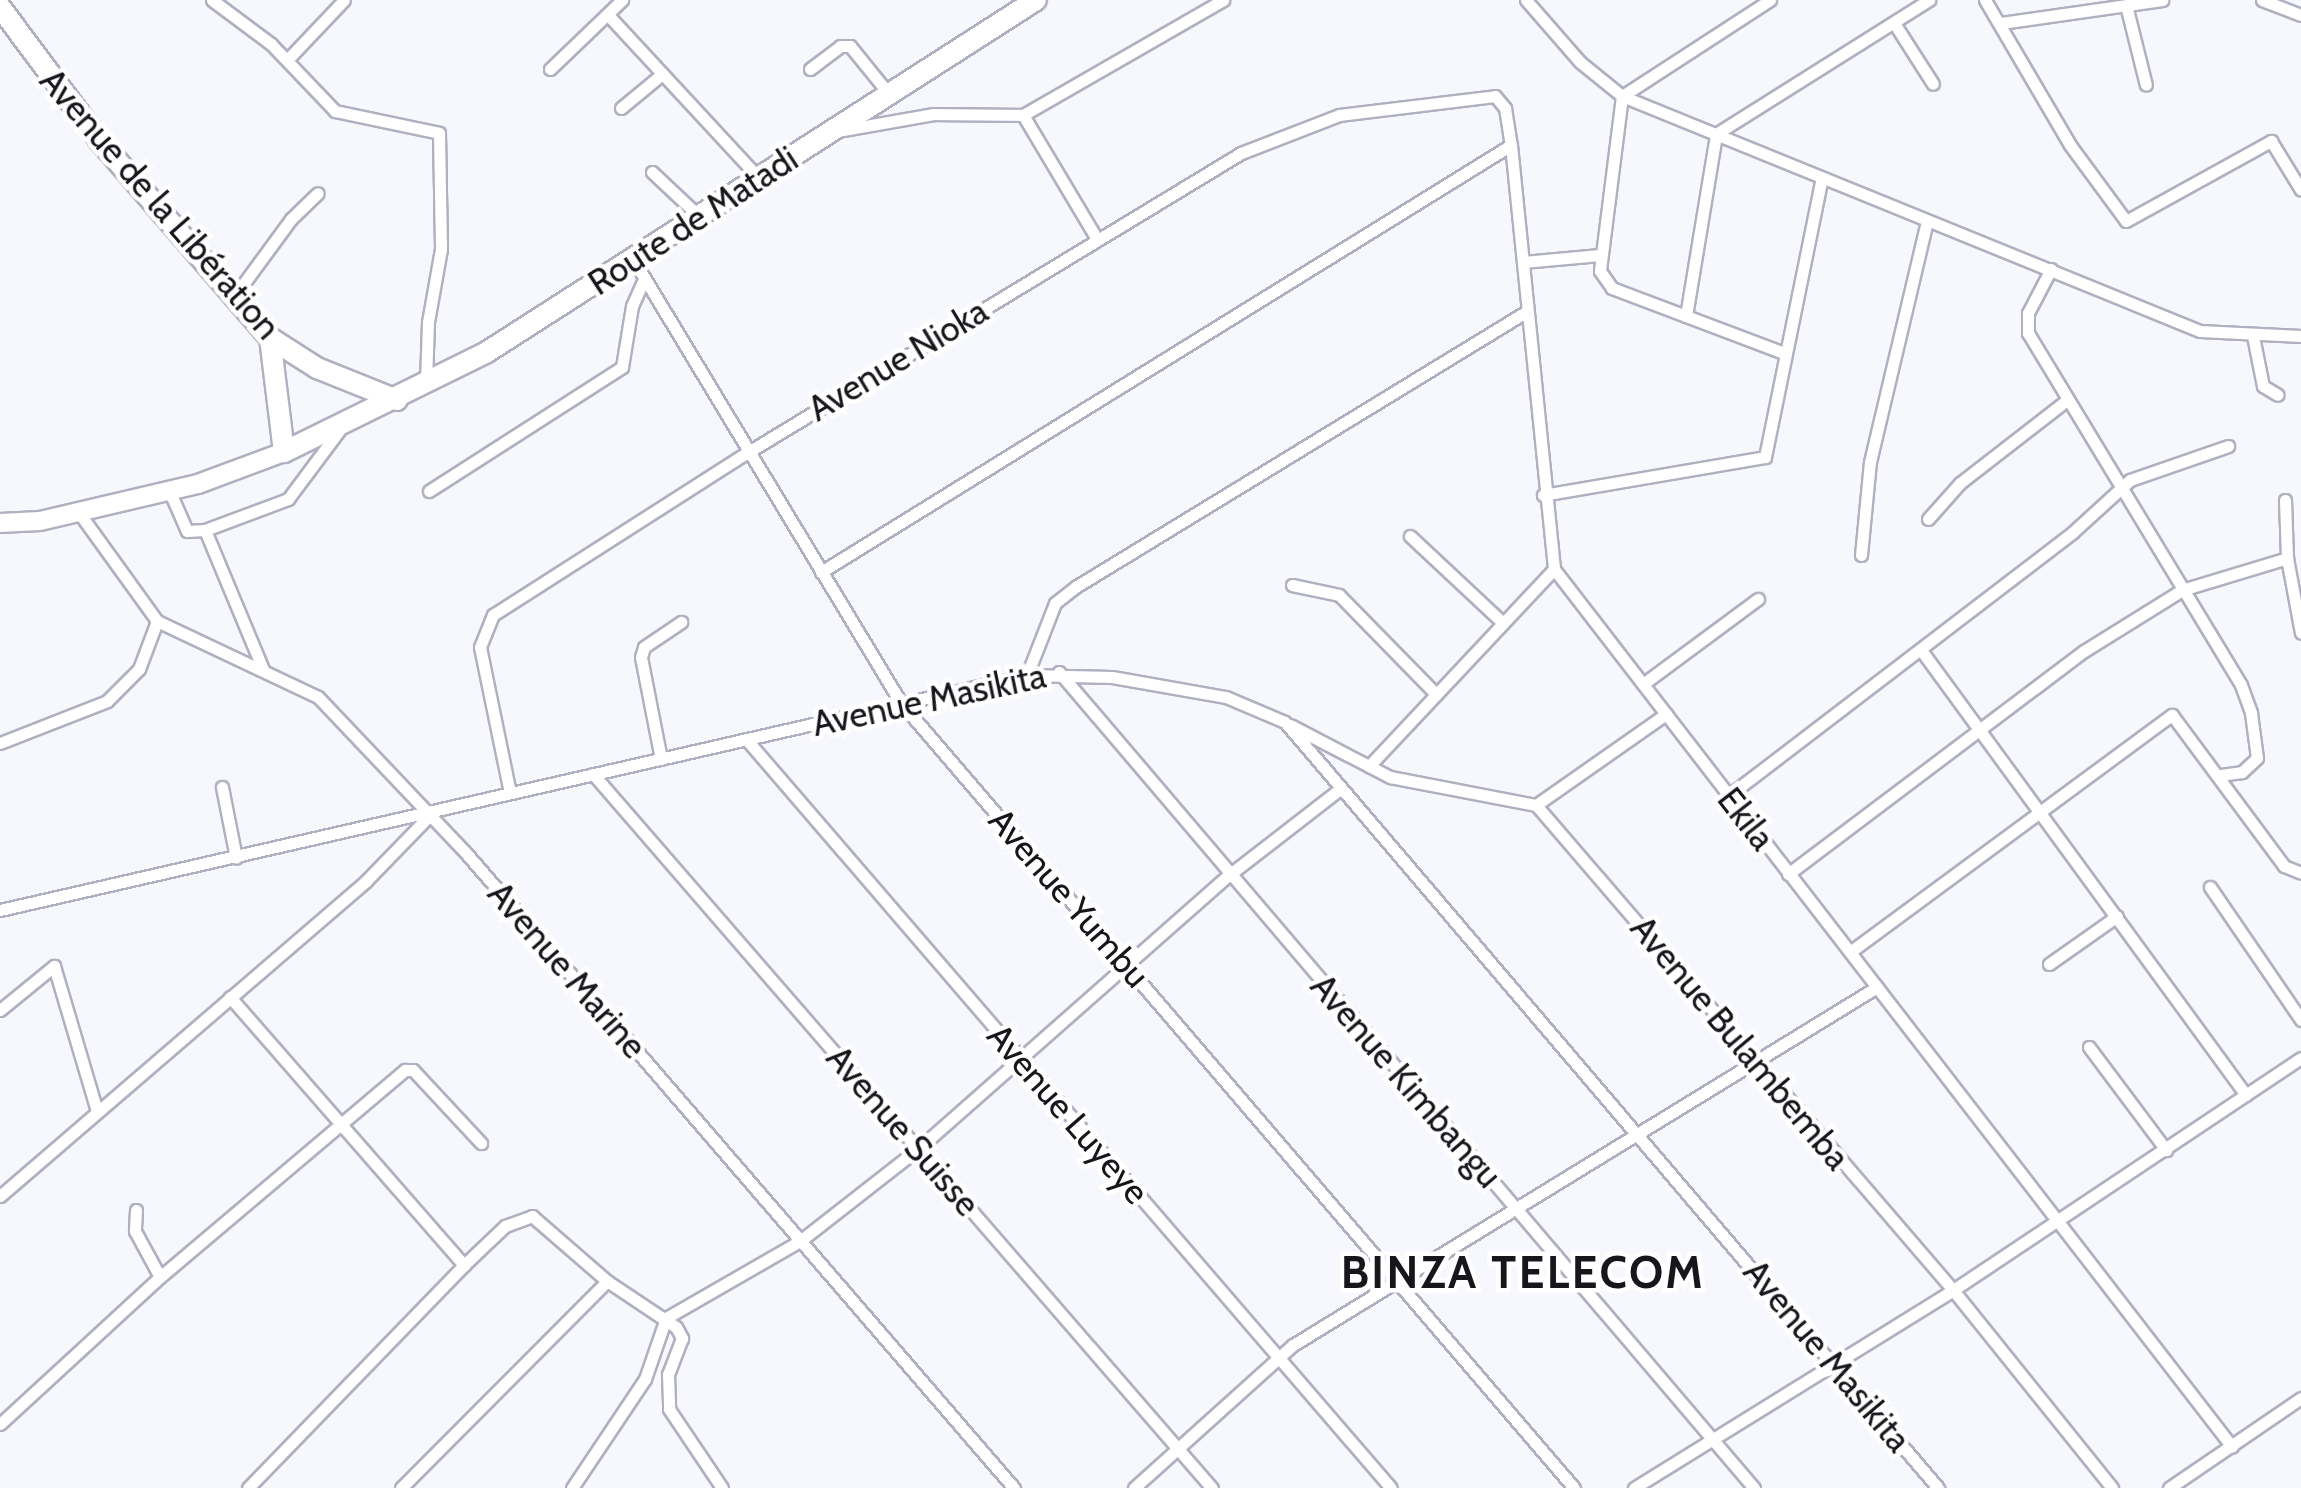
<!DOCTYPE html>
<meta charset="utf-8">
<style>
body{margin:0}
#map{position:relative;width:2301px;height:1488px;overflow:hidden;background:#f7f8fe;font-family:Cabin,sans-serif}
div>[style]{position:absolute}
.roads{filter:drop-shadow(2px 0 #b0b0c0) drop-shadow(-2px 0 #b0b0c0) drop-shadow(0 2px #b0b0c0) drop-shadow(0 -2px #b0b0c0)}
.street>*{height:11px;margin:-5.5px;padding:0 5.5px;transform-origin:5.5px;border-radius:5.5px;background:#fff}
.primary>*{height:18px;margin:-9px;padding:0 9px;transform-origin:9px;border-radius:9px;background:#fff}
.highway>*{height:20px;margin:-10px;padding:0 10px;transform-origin:10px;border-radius:10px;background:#fff}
span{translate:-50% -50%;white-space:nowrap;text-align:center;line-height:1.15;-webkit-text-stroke:9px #fff;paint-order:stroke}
.street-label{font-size:35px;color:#16161b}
.district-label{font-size:45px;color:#16161b;font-weight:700;letter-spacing:2.5px}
</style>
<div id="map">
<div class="roads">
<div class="street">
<i style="left:212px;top:0;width:74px;rotate:36.7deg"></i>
<i style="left:271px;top:44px;width:93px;rotate:46.3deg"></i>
<i style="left:335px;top:111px;width:106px;rotate:11.9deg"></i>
<i style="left:439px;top:133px;width:116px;rotate:89deg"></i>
<i style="left:441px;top:249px;width:74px;rotate:100.1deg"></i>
<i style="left:428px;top:322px;width:60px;rotate:91.9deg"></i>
<i style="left:1526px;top:0;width:82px;rotate:48.9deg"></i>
<i style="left:1580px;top:62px;width:54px;rotate:39deg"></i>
<i style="left:1622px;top:96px;width:624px;rotate:22.13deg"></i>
<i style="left:2200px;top:331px;width:101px;rotate:2.8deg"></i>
<i style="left:1770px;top:0;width:176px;rotate:147deg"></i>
<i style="left:1622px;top:96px;width:176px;rotate:97.2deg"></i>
<i style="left:1600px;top:271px;width:21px;rotate:55deg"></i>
<i style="left:1612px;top:288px;width:184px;rotate:20.7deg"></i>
<i style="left:1985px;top:0;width:168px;rotate:59.6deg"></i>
<i style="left:2070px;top:145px;width:94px;rotate:53.6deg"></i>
<i style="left:2126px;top:221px;width:166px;rotate:-28.9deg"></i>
<i style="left:2271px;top:141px;width:57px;rotate:58.5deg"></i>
<i style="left:2262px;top:0;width:42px;rotate:21deg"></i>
<i style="left:2126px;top:5px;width:82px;rotate:76deg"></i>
<i style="left:608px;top:15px;width:222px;rotate:47.2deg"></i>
<i style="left:1894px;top:23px;width:72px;rotate:57.4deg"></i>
<i style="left:2001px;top:23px;width:163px;rotate:-8.1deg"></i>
<i style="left:288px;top:59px;width:81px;rotate:-46.5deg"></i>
<i style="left:550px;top:69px;width:100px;rotate:-43.8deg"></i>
<i style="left:810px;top:69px;width:38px;rotate:-37deg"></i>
<i style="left:840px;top:46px;width:10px"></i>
<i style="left:850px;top:46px;width:62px;rotate:50.9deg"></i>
<i style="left:621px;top:108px;width:53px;rotate:-39.7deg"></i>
<i style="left:1023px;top:115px;width:144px;rotate:59.2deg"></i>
<i style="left:843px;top:130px;width:92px;rotate:-10deg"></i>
<i style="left:934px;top:114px;width:89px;rotate:0.6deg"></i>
<i style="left:1023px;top:115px;width:231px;rotate:-29.9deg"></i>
<i style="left:652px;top:172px;width:66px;rotate:43.2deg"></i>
<i style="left:633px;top:259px;width:519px;rotate:58.88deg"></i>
<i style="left:901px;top:703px;width:1034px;rotate:49.39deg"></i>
<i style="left:1523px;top:262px;width:77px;rotate:-5.2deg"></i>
<i style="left:2051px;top:269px;width:50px;rotate:117.6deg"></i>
<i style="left:2028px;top:313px;width:20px;rotate:90deg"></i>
<i style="left:2028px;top:333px;width:411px;rotate:58.8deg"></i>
<i style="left:2241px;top:685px;width:30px;rotate:70deg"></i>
<i style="left:2251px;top:713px;width:45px;rotate:82.4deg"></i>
<i style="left:2257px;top:758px;width:21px;rotate:137deg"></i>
<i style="left:2242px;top:772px;width:21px;rotate:172deg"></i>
<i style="left:233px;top:298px;width:98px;rotate:-53.7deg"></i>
<i style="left:291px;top:219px;width:37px;rotate:-44deg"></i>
<i style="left:1686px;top:316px;width:184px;rotate:-80.6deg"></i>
<i style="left:1716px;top:134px;width:252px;rotate:-32.2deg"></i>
<i style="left:2253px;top:336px;width:51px;rotate:78.7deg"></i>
<i style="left:2263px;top:386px;width:17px;rotate:31deg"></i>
<i style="left:169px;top:490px;width:45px;rotate:66.3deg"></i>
<i style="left:187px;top:531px;width:18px;rotate:-3deg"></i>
<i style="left:205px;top:530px;width:89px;rotate:-20.5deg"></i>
<i style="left:288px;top:499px;width:89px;rotate:-53.3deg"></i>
<i style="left:429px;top:491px;width:229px;rotate:-32.7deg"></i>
<i style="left:622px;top:367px;width:62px;rotate:-80.7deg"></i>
<i style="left:632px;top:306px;width:30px;rotate:-66deg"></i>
<i style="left:1543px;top:495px;width:225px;rotate:-9.7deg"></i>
<i style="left:1765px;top:457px;width:285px;rotate:-78.5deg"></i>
<i style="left:2285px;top:500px;width:58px;rotate:88deg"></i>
<i style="left:2287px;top:558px;width:76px;rotate:79.4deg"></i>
<i style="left:77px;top:510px;width:137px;rotate:54.2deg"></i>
<i style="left:157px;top:621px;width:178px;rotate:25.3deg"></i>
<i style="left:318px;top:697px;width:215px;rotate:46.5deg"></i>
<i style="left:466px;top:853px;width:839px;rotate:49.21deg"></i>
<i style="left:1928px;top:519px;width:48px;rotate:-48.4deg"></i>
<i style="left:1960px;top:483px;width:135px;rotate:-37.8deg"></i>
<i style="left:205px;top:530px;width:151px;rotate:67.4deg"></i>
<i style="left:1410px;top:536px;width:127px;rotate:43.1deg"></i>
<i style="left:1861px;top:555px;width:93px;rotate:-84.5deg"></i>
<i style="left:1870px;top:462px;width:248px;rotate:-76.7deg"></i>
<i style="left:821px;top:572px;width:811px;rotate:-31.75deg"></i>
<i style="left:1292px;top:585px;width:48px;rotate:12deg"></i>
<i style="left:1339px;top:595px;width:139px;rotate:45.6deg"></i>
<i style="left:1921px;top:650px;width:551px;rotate:53.86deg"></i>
<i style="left:1059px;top:672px;width:1072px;rotate:49.58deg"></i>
<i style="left:1027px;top:675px;width:77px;rotate:-68.7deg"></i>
<i style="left:1055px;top:603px;width:28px;rotate:-38deg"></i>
<i style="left:1077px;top:586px;width:524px;rotate:-31.41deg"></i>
<i style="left:1643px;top:684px;width:143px;rotate:-36.5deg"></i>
<i style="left:1290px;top:725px;width:113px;rotate:27.5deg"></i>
<i style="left:1390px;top:777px;width:149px;rotate:10.9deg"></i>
<i style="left:1536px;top:805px;width:640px;rotate:49.31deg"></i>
<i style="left:1953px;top:1290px;width:254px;rotate:51.2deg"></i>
<i style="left:746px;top:739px;width:988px;rotate:49.27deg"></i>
<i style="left:0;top:743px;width:115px;rotate:-21.4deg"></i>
<i style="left:107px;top:701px;width:45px;rotate:-45deg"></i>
<i style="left:139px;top:669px;width:51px;rotate:-69.4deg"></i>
<i style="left:661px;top:759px;width:104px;rotate:-101.1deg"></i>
<i style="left:641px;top:657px;width:10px;rotate:-73deg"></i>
<i style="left:644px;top:647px;width:45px;rotate:-34deg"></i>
<i style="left:1369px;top:766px;width:270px;rotate:-46.8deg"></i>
<i style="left:593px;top:774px;width:945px;rotate:49.08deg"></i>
<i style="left:222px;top:787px;width:72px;rotate:78.8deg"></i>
<i style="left:510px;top:793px;width:149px;rotate:-101.6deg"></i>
<i style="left:480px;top:647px;width:35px;rotate:-68deg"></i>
<i style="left:493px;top:615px;width:299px;rotate:-32.6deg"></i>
<i style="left:745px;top:454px;width:580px;rotate:-31.25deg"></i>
<i style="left:1241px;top:153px;width:105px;rotate:-21.2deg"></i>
<i style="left:1339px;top:115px;width:157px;rotate:-6.9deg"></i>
<i style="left:1495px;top:96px;width:16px;rotate:50deg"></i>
<i style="left:1505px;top:108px;width:37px;rotate:81deg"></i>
<i style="left:1511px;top:145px;width:426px;rotate:84.2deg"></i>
<i style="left:1554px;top:569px;width:1109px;rotate:52.32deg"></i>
<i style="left:1728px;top:796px;width:434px;rotate:-37.4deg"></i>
<i style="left:2073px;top:532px;width:77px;rotate:-42.4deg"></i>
<i style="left:2130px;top:480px;width:104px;rotate:-19.1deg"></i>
<i style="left:1536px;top:805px;width:159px;rotate:-35deg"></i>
<i style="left:1788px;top:874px;width:371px;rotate:-37deg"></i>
<i style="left:2084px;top:651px;width:115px;rotate:-31.9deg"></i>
<i style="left:2182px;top:590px;width:110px;rotate:-16.9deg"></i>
<i style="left:2210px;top:887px;width:161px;rotate:55.6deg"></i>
<i style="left:0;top:910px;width:1054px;rotate:-12.89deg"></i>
<i style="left:1027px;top:675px;width:85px;rotate:1.3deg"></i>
<i style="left:1112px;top:677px;width:116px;rotate:10deg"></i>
<i style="left:1226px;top:697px;width:64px;rotate:23deg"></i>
<i style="left:1285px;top:722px;width:1007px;rotate:49.55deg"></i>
<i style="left:1850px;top:952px;width:400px;rotate:-36.4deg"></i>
<i style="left:2172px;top:715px;width:188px;rotate:53.4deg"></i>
<i style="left:2284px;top:866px;width:18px;rotate:22deg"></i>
<i style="left:2049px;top:964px;width:83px;rotate:-35.2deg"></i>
<i style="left:230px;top:997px;width:356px;rotate:48.9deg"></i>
<i style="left:0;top:1010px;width:70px;rotate:-39.2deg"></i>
<i style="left:54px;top:966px;width:151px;rotate:73.5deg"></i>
<i style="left:2089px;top:1047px;width:129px;rotate:53.2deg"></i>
<i style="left:0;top:1196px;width:483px;rotate:-40.7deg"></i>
<i style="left:366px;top:881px;width:88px;rotate:-45.9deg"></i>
<i style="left:136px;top:1210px;width:21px;rotate:93deg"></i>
<i style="left:135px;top:1231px;width:52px;rotate:61.5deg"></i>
<i style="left:0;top:1424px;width:217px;rotate:-42.6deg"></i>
<i style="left:160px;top:1277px;width:321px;rotate:-40.2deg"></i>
<i style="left:405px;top:1070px;width:8px"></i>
<i style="left:413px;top:1070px;width:100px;rotate:47deg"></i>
<i style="left:248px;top:1488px;width:310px;rotate:-45.9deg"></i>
<i style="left:464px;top:1265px;width:57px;rotate:-43.6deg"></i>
<i style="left:505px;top:1226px;width:29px;rotate:-20deg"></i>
<i style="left:532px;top:1216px;width:99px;rotate:40.9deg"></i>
<i style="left:607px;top:1281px;width:83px;rotate:33.7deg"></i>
<i style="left:676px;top:1327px;width:13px;rotate:61deg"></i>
<i style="left:682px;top:1338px;width:39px;rotate:111deg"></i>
<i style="left:668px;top:1374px;width:35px;rotate:88deg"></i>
<i style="left:669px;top:1409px;width:95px;rotate:56.1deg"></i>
<i style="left:401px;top:1488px;width:292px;rotate:-45.1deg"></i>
<i style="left:572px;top:1488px;width:131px;rotate:-56.2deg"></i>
<i style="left:645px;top:1379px;width:65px;rotate:-71deg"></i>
<i style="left:666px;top:1318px;width:155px;rotate:-29.9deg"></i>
<i style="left:800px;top:1241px;width:151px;rotate:-38deg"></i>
<i style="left:919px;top:1148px;width:413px;rotate:-41.4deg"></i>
<i style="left:1229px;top:875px;width:140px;rotate:-37.8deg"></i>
<i style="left:1134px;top:1488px;width:214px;rotate:-42deg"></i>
<i style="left:1293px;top:1345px;width:685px;rotate:-31.51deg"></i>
<i style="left:1634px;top:1488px;width:375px;rotate:-31.8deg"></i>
<i style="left:1953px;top:1290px;width:418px;rotate:-33.7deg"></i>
<i style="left:2169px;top:1488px;width:160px;rotate:-34.3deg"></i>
</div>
<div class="primary">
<i style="left:0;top:523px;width:40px;rotate:-2.9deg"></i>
<i style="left:40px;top:521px;width:162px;rotate:-13.2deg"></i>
<i style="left:198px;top:484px;width:92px;rotate:-20.4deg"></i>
</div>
<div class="highway">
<i style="left:0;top:7px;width:167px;rotate:53.3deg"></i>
<i style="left:100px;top:141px;width:260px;rotate:49.2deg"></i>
<i style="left:270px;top:338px;width:56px;rotate:32.6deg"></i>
<i style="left:317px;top:368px;width:86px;rotate:21.8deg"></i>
<i style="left:270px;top:338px;width:115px;rotate:83deg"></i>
<i style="left:284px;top:452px;width:226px;rotate:-26.2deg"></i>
<i style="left:487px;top:352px;width:652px;rotate:-32.67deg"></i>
</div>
</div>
<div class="street-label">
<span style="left:160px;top:204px;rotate:49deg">Avenue de la Libération</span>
<span style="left:693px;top:221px;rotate:-33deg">Route de Matadi</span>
<span style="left:898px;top:360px;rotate:-31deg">Avenue Nioka</span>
<span style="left:929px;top:700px;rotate:-12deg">Avenue Masikita</span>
<span style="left:1746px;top:819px;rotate:52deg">Ekila</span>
<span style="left:1069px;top:898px;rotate:49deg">Avenue Yumbu</span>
<span style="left:567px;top:970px;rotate:49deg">Avenue Marine</span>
<span style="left:1740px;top:1043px;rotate:50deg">Avenue Bulambemba</span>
<span style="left:1406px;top:1081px;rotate:49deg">Avenue Kimbangu</span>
<span style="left:1068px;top:1114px;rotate:49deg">Avenue Luyeye</span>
<span style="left:903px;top:1131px;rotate:49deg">Avenue Suisse</span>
<span style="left:1827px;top:1356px;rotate:50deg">Avenue Masikita</span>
</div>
<div class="district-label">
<span style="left:1523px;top:1273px">BINZA TELECOM</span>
</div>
</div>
